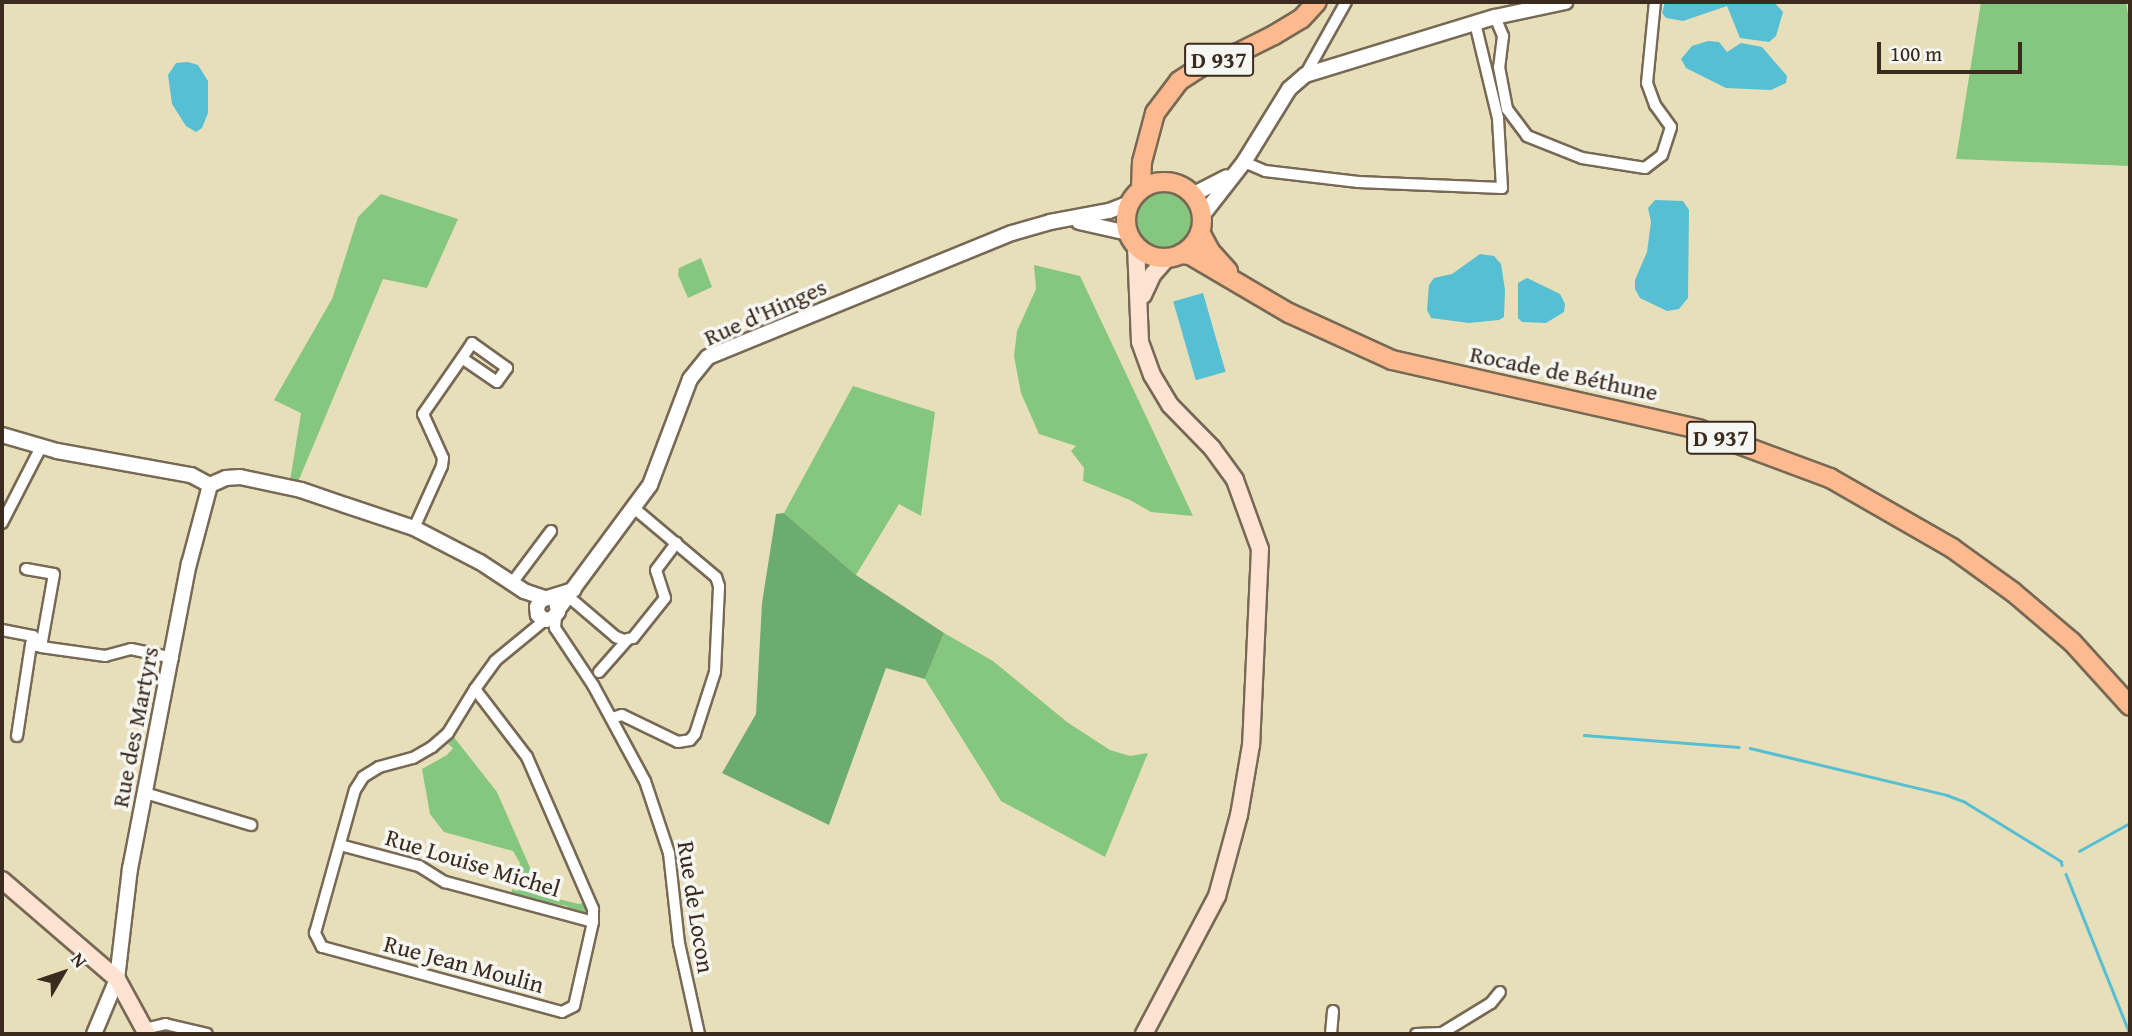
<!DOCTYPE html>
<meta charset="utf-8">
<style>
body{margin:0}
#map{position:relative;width:2132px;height:1036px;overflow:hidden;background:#e7dfba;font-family:"Gentium Book Plus",serif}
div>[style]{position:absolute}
.green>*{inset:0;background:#86c77f}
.round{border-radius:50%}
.forest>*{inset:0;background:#6cac6e}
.water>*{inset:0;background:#56bfd3;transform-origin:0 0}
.stream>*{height:2.5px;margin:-1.25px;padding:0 1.25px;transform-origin:1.25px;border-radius:1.25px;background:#56bfd3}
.roads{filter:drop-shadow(2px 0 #776955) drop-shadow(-2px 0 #776955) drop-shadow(0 2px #776955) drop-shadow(0 -2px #776955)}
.minor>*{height:10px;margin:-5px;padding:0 5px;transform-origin:5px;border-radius:5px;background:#fff}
.tertiary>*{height:14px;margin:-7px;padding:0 7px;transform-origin:7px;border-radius:7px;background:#fff}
.secondary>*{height:16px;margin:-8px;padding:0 8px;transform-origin:8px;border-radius:8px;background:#fee3d2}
.primary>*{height:18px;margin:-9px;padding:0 9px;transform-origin:9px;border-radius:9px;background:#fcba8e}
.primary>.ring{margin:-9px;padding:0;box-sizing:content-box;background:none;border:18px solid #fcba8e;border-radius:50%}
span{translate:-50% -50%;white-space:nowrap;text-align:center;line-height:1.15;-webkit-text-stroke:7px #f6f6f2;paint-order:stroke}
.shield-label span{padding:2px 5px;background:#f6f6f2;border:2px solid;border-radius:5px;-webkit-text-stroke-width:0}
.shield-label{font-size:23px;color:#3b2a1e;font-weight:700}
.street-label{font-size:24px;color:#3b2a1e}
.frame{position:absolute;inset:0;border:4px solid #3b2a1e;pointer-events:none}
.north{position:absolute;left:28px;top:938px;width:70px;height:70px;-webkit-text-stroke:5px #f6f6f2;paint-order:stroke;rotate:51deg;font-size:19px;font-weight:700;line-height:28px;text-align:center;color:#3b2a1e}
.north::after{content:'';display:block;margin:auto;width:24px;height:32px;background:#3b2a1e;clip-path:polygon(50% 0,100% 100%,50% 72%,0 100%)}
.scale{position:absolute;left:1877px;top:42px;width:145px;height:32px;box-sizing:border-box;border:4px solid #3b2a1e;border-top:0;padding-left:9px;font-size:21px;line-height:24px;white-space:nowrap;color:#3b2a1e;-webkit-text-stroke:5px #f6f6f2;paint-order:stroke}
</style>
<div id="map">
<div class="green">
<i style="clip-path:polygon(1981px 2px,2126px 2px,2130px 27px,2130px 166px,1956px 159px)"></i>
<i class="round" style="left:1136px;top:192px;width:56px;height:56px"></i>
<i style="clip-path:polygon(381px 194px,458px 219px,427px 288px,383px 279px,298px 482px,290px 481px,301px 413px,274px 400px,332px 299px,358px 217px)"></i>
<i style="clip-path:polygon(701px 258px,712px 287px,688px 298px,678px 275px,679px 268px)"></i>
<i style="clip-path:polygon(1034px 265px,1080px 276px,1193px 516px,1151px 512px,1130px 500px,1083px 481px,1084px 468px,1071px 451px,1076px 446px,1039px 434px,1021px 393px,1014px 356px,1017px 331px,1036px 289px)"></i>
<i style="clip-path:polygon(853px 386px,935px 412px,921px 516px,899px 504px,856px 575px,784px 513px)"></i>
<i style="clip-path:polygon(944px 633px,993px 661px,1067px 722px,1110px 750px,1130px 756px,1148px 753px,1105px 857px,1001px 801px,925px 679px)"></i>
<i style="clip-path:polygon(453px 736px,497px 792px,542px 895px,579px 904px,586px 902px,589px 908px,584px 915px,570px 911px,567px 906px,511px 896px,512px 889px,518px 891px,519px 886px,514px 884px,520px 863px,513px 851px,444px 832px,430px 814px,422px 769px,447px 755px,453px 748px,448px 744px)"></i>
</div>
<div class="forest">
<i style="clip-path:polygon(784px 513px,856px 575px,944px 633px,925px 679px,886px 668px,829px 825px,722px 773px,756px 714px,762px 603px,776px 514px)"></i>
</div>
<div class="water">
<i style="clip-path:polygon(1665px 2px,1774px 2px,1783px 12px,1776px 36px,1769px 42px,1740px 38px,1727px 6px,1683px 21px,1666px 18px,1662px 13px)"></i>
<i style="clip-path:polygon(1708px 41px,1719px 42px,1727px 52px,1741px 43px,1762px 47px,1787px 76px,1786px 83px,1771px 90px,1726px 88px,1686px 68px,1681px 59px,1692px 46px)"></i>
<i style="clip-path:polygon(188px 62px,198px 65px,208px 81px,208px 113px,202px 128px,196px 132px,186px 126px,172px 104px,168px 75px,176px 63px)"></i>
<i style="clip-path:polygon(1655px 200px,1683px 201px,1689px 210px,1688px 298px,1679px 309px,1667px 311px,1640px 298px,1635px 289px,1635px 280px,1647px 252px,1651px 222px,1648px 208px)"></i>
<i style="clip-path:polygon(1480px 254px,1494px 256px,1501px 264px,1505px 290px,1504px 317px,1499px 320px,1469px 323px,1431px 318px,1427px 310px,1429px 285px,1434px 278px,1452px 274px)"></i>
<i style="clip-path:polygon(1527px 278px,1560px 294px,1565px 304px,1564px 312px,1546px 323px,1522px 322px,1518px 318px,1518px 283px)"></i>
<i style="left:1203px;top:293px;width:82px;height:31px;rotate:74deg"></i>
</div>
<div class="stream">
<i style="left:1584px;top:735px;width:155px;rotate:4.4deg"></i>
<i style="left:1750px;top:748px;width:203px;rotate:13.4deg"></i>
<i style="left:1947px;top:795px;width:19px;rotate:21deg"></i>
<i style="left:1965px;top:802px;width:113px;rotate:31.6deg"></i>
<i style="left:2061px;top:861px;width:4px;rotate:76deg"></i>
<i style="left:2079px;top:851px;width:58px;rotate:-28.8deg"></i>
<i style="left:2066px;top:874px;width:172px;rotate:68.2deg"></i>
</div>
<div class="roads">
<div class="minor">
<i style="left:1495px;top:17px;width:21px;rotate:67deg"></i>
<i style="left:1503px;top:36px;width:31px;rotate:97deg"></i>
<i style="left:1499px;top:67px;width:43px;rotate:79.2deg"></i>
<i style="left:1507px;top:109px;width:34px;rotate:53deg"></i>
<i style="left:1527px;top:136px;width:59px;rotate:21.8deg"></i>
<i style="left:1582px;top:158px;width:64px;rotate:9deg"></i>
<i style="left:1645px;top:168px;width:21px;rotate:-37deg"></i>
<i style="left:1662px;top:155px;width:29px;rotate:-72deg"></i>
<i style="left:1671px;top:127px;width:27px;rotate:-126deg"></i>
<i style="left:1655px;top:105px;width:23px;rotate:-110deg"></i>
<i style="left:1647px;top:83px;width:81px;rotate:-84.4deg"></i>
<i style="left:1305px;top:75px;width:84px;rotate:-60.7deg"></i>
<i style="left:1244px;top:162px;width:23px;rotate:23deg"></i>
<i style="left:1265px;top:171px;width:94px;rotate:6.7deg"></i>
<i style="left:1358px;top:182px;width:144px;rotate:2.4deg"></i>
<i style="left:1502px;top:188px;width:70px;rotate:-93.3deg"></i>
<i style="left:1498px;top:118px;width:98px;rotate:-103.6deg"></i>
<i style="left:2px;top:523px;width:85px;rotate:-62.8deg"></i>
<i style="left:414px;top:528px;width:68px;rotate:-65.7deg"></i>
<i style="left:442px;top:466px;width:8px;rotate:-83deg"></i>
<i style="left:443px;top:458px;width:48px;rotate:-114.4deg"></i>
<i style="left:423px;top:414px;width:68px;rotate:-55.1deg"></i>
<i style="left:462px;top:358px;width:18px;rotate:-56deg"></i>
<i style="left:472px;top:343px;width:43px;rotate:35.5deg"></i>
<i style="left:507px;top:368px;width:17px;rotate:126deg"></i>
<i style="left:497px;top:382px;width:42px;rotate:-145.6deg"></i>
<i style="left:26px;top:569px;width:28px;rotate:10deg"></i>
<i style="left:54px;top:574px;width:74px;rotate:100.1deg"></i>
<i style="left:41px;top:647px;width:65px;rotate:8deg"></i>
<i style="left:105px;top:656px;width:27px;rotate:-15deg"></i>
<i style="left:131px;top:649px;width:43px;rotate:12.1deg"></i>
<i style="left:512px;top:583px;width:65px;rotate:-53.1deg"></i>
<i style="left:569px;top:597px;width:62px;rotate:40.4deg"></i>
<i style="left:616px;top:637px;width:9px;rotate:21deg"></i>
<i style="left:624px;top:640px;width:9px;rotate:-13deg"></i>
<i style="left:633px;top:638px;width:51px;rotate:-51.3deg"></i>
<i style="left:665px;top:598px;width:29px;rotate:-108deg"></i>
<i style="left:656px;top:570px;width:34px;rotate:-53deg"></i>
<i style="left:556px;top:616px;width:12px;rotate:95deg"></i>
<i style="left:555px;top:628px;width:69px;rotate:56.3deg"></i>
<i style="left:593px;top:685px;width:109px;rotate:61.6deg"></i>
<i style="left:645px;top:781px;width:76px;rotate:71.6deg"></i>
<i style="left:669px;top:853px;width:91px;rotate:83.7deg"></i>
<i style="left:679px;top:943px;width:93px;rotate:77.6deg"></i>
<i style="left:2px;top:630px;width:32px;rotate:11deg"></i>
<i style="left:33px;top:636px;width:9px;rotate:103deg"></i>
<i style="left:31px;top:645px;width:6px;rotate:9deg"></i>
<i style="left:599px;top:672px;width:44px;rotate:-48.7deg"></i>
<i style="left:475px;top:689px;width:86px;rotate:52.6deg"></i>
<i style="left:527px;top:757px;width:166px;rotate:66.5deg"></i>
<i style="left:593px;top:909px;width:13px;rotate:90deg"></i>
<i style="left:593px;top:922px;width:86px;rotate:102.7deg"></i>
<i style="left:574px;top:1006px;width:13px;rotate:153deg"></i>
<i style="left:562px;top:1012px;width:249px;rotate:-164.8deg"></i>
<i style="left:322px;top:947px;width:16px;rotate:-117deg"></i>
<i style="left:315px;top:933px;width:148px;rotate:-74.4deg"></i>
<i style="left:355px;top:790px;width:15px;rotate:-58deg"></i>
<i style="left:363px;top:777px;width:19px;rotate:-32deg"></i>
<i style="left:379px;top:767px;width:35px;rotate:-15deg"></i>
<i style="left:413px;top:758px;width:22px;rotate:-30deg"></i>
<i style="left:432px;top:747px;width:21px;rotate:-41deg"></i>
<i style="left:448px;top:733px;width:52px;rotate:-58.5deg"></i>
<i style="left:475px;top:689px;width:34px;rotate:-54deg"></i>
<i style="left:495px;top:661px;width:65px;rotate:-39.4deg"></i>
<i style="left:612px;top:718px;width:10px;rotate:-17deg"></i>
<i style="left:622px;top:715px;width:62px;rotate:25.7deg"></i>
<i style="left:678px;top:742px;width:12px;rotate:-9deg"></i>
<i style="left:690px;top:740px;width:8px;rotate:-50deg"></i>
<i style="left:695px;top:734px;width:65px;rotate:-72.1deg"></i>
<i style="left:715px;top:672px;width:86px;rotate:-87.3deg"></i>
<i style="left:719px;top:586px;width:9px;rotate:-108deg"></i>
<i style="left:716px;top:577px;width:106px;rotate:-140deg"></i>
<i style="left:17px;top:736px;width:92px;rotate:-81.3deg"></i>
<i style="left:145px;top:793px;width:111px;rotate:16.8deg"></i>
<i style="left:340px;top:845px;width:82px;rotate:14.9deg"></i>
<i style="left:419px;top:866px;width:31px;rotate:32deg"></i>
<i style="left:445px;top:882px;width:153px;rotate:15.1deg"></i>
<i style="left:144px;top:1029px;width:22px;rotate:-13deg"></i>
<i style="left:165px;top:1024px;width:43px;rotate:13.4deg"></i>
<i style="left:1331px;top:1034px;width:23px;rotate:-85deg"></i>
<i style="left:1416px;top:1034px;width:26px;rotate:-2deg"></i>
<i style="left:1442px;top:1033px;width:57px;rotate:-31.5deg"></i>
<i style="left:1491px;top:1003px;width:14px;rotate:-51deg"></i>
</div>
<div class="tertiary">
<i style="left:1192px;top:195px;width:39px;rotate:-27deg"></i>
<i style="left:1202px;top:216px;width:68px;rotate:-52.1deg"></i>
<i style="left:1244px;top:162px;width:86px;rotate:-58.3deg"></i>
<i style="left:1289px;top:89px;width:21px;rotate:-41deg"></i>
<i style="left:1305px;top:75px;width:199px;rotate:-17deg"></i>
<i style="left:1495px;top:17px;width:72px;rotate:-12.1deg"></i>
<i style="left:1079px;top:222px;width:50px;rotate:12.7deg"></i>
<i style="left:2px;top:435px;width:57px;rotate:16.2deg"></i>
<i style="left:57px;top:451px;width:136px;rotate:10.2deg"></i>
<i style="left:191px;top:475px;width:21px;rotate:28deg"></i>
<i style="left:210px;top:485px;width:17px;rotate:-24deg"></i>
<i style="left:226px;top:478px;width:14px;rotate:-4deg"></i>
<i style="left:240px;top:477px;width:62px;rotate:12deg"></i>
<i style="left:301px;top:490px;width:46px;rotate:18.8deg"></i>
<i style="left:345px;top:505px;width:73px;rotate:18.4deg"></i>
<i style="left:414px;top:528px;width:74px;rotate:27.3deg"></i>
<i style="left:480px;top:562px;width:53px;rotate:33.4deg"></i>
<i style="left:524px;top:591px;width:21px;rotate:19deg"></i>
<i style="left:556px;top:601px;width:11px;rotate:80deg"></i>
<i style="left:558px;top:612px;width:9px;rotate:131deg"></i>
<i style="left:552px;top:619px;width:7px;rotate:172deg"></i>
<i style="left:545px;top:620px;width:9px;rotate:-144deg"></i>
<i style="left:538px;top:615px;width:8px;rotate:-97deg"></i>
<i style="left:537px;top:607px;width:8px;rotate:-60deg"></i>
<i style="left:541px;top:600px;width:34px;rotate:-17deg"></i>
<i style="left:559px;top:608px;width:153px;rotate:-53.5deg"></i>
<i style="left:650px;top:485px;width:113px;rotate:-69.3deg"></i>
<i style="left:690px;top:379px;width:28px;rotate:-51deg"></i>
<i style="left:708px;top:357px;width:328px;rotate:-22.2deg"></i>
<i style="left:1012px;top:233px;width:40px;rotate:-16deg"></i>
<i style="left:1050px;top:222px;width:60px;rotate:-10.6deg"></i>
<i style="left:1109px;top:211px;width:22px;rotate:-21deg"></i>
<i style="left:94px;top:1034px;width:60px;rotate:-67.3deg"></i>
<i style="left:117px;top:979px;width:111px;rotate:-83.3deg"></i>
<i style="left:130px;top:869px;width:311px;rotate:-79.1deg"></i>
<i style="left:189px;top:564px;width:82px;rotate:-75.1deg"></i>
</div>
<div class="secondary">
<i style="left:1136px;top:246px;width:96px;rotate:87.6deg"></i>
<i style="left:1140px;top:342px;width:35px;rotate:70deg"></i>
<i style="left:1152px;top:375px;width:35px;rotate:59deg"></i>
<i style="left:1170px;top:405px;width:60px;rotate:45.7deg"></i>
<i style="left:1212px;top:448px;width:39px;rotate:54deg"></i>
<i style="left:1235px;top:480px;width:73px;rotate:70.1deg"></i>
<i style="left:1260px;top:549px;width:196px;rotate:92.6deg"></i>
<i style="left:1251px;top:745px;width:71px;rotate:99.7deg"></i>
<i style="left:1239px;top:815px;width:84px;rotate:105.2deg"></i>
<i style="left:1217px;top:896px;width:156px;rotate:117.9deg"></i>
<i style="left:1143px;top:295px;width:23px;rotate:-65deg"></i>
<i style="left:1153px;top:274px;width:21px;rotate:-49deg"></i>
<i style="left:2px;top:880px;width:152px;rotate:40.7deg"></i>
<i style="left:117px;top:979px;width:63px;rotate:61.4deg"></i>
</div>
<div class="primary">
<i class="ring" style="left:1126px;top:182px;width:58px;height:58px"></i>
<i style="left:1141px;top:189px;width:27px;rotate:-88deg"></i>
<i style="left:1142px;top:162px;width:51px;rotate:-75.1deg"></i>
<i style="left:1155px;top:113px;width:40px;rotate:-53deg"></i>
<i style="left:1179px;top:81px;width:31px;rotate:-33deg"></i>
<i style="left:1205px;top:64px;width:28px;rotate:-17deg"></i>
<i style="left:1232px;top:56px;width:47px;rotate:-26.6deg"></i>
<i style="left:1274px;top:35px;width:31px;rotate:-31deg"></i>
<i style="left:1301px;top:19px;width:23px;rotate:-47deg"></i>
<i style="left:1200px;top:232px;width:21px;rotate:62deg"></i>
<i style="left:1210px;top:251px;width:27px;rotate:48deg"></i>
<i style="left:1181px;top:254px;width:9px;rotate:6deg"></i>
<i style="left:1190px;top:255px;width:115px;rotate:30.4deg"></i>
<i style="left:1289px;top:313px;width:113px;rotate:24.5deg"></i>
<i style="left:1392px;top:360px;width:314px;rotate:12.7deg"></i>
<i style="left:1698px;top:429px;width:141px;rotate:20.4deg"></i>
<i style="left:1830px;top:478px;width:141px;rotate:29.8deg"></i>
<i style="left:1952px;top:548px;width:75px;rotate:35.8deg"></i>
<i style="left:2013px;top:592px;width:77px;rotate:40.3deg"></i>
<i style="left:2072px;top:642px;width:86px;rotate:47.8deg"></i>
</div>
</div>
<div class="shield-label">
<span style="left:1219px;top:60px">D 937</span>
<span style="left:1721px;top:438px">D 937</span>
</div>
<div class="street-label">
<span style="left:765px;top:312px;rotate:-24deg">Rue d'Hinges</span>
<span style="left:1564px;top:373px;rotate:12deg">Rocade de Béthune</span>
<span style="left:135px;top:727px;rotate:-79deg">Rue des Martyrs</span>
<span style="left:473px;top:863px;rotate:17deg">Rue Louise Michel</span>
<span style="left:696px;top:907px;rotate:81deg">Rue de Locon</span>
<span style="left:464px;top:964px;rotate:15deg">Rue Jean Moulin</span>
</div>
<div class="frame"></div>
<div class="north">N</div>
<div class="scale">100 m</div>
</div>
